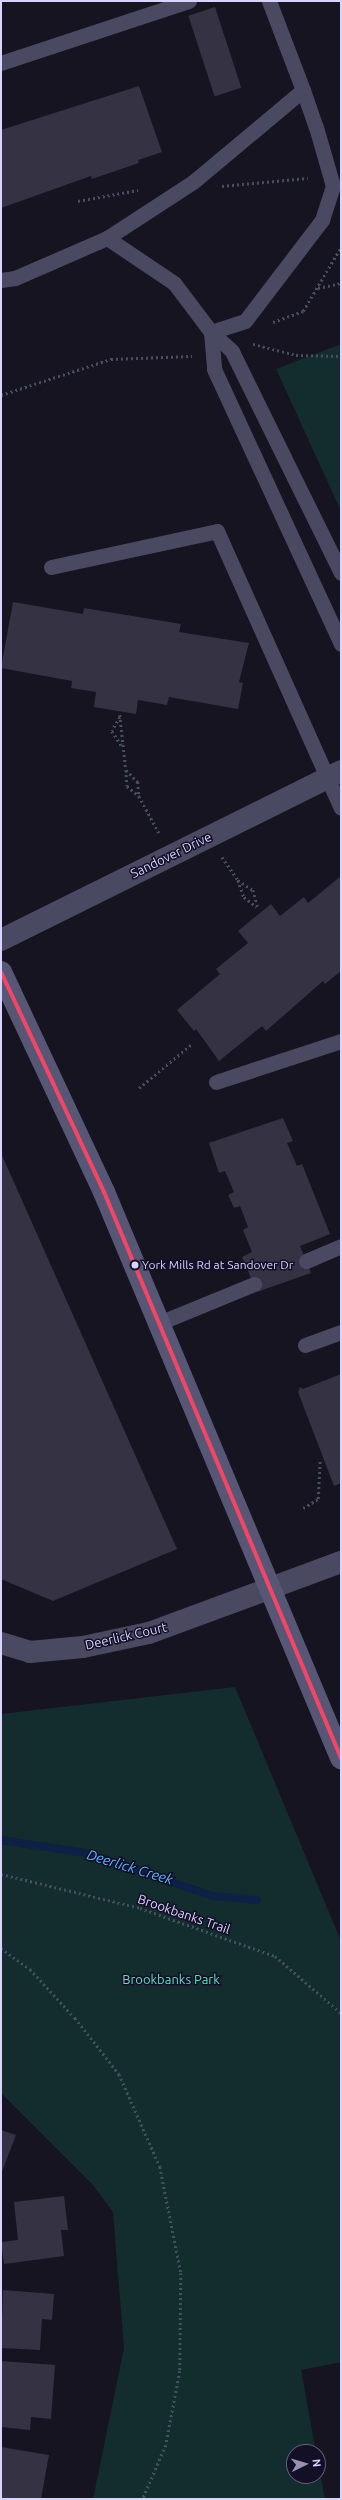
<!DOCTYPE html>
<style>
body{margin:0}
#map{position:relative;width:342px;height:2500px;overflow:hidden;background:#161421;font-family:Ubuntu,sans-serif}
div>[style]{position:absolute}
.green>*{inset:0;background:#132c2d}
.stream>*{height:8px;margin:-4px;padding:0 4px;transform-origin:4px;border-radius:4px;background:#0d2144}
.building>*{inset:0;background:#343243;transform-origin:0 0}
.path>*{height:2.5px;margin-top:-1.25px;transform-origin:0;background:repeating-linear-gradient(90deg,#44505f 0 2px,transparent 0 5px)}
.lane>*{height:15px;margin:-7.5px;padding:0 7.5px;transform-origin:7.5px;border-radius:7.5px;background:#4a4962}
.street>*{height:22px;margin:-11px;padding:0 11px;transform-origin:11px;border-radius:11px;background:#4a4962}
.secondary>*{height:22px;margin:-11px;padding:0 11px;transform-origin:11px;border-radius:11px;background:#575674}
.bus-1>*{height:4px;margin:-2px;padding:0 2px;transform-origin:2px;border-radius:2px;background:#f34667}
.dots>*{width:11px;height:11px;translate:-50% -50%;box-sizing:border-box;border:2px solid #130f26;border-radius:50%}
span{translate:-50% -50%;white-space:nowrap;text-align:center;line-height:1.15;-webkit-text-stroke:3px #130f26;paint-order:stroke}
.bus-label{font-size:12px;color:#d9d4ff}
.left{translate:0 -50%;text-align:left}
.street-label{font-size:13px;color:#d9d4ff}
.park-label{font-size:13px;color:#5fe0c0}
.water-label{font-size:14px;color:#62b6ff;font-style:italic}
.frame{position:absolute;inset:0;border:2px solid #d9d4ff;pointer-events:none}
.north{position:absolute;left:286px;top:2444px;width:40px;height:40px;box-sizing:border-box;background:#130f26;border:1px solid #625e7d;border-radius:50%;rotate:85deg;font-size:11px;font-weight:700;line-height:16px;text-align:center;color:#d9d4ff}
.north::after{content:'';display:block;margin:auto;width:14px;height:18px;background:#9591b1;clip-path:polygon(50% 0,100% 100%,50% 72%,0 100%)}
</style>
<div id="map">
<div class="green">
<i style="clip-path:polygon(341px 344px,341px 511px,276px 369px)"></i>
<i style="clip-path:polygon(235px 1687px,341px 1941px,341px 2362px,301px 2370px,316px 2452px,294px 2452px,294px 2476px,318px 2476px,318px 2462px,325px 2499px,93px 2499px,124px 2348px,113px 2212px,93px 2185px,1px 2093px,1px 1714px)"></i>
</div>
<div class="stream">
<i style="left:1px;top:1840px;width:86px;rotate:8.7deg"></i>
<i style="left:86px;top:1853px;width:134px;rotate:18.7deg"></i>
<i style="left:213px;top:1896px;width:44px;rotate:5.2deg"></i>
</div>
<div class="building">
<i style="left:215px;top:7px;width:85px;height:28px;rotate:72deg"></i>
<i style="clip-path:polygon(139px 86px,162px 152px,138px 160px,139px 163px,92px 179px,91px 176px,1px 208px,1px 130px)"></i>
<i style="clip-path:polygon(13px 602px,83px 614px,84px 608px,181px 624px,179px 632px,249px 643px,239px 682px,243px 683px,238px 709px,169px 697px,167px 705px,138px 700px,136px 714px,94px 707px,96px 692px,71px 688px,72px 681px,1px 668px)"></i>
<i style="clip-path:polygon(341px 876px,341px 971px,325px 984px,323px 981px,266px 1031px,262px 1026px,219px 1061px,196px 1029px,194px 1031px,177px 1010px,220px 974px,216px 969px,248px 943px,238px 931px,271px 904px,280px 916px,304px 897px,308px 903px)"></i>
<i style="clip-path:polygon(283px 1118px,293px 1141px,287px 1143px,297px 1166px,302px 1164px,330px 1234px,300px 1246px,311px 1273px,257px 1292px,242px 1257px,252px 1252px,243px 1230px,248px 1227px,240px 1206px,234px 1208px,228px 1195px,234px 1192px,225px 1171px,219px 1173px,209px 1143px)"></i>
<i style="clip-path:polygon(1px 1153px,177px 1549px,53px 1601px,1px 1579px)"></i>
<i style="clip-path:polygon(341px 1374px,341px 1483px,334px 1486px,298px 1392px,300px 1387px,303px 1389px)"></i>
<i style="clip-path:polygon(1px 2130px,16px 2135px,1px 2174px)"></i>
<i style="clip-path:polygon(64px 2196px,68px 2230px,61px 2230px,64px 2256px,4px 2264px,1px 2242px,18px 2240px,14px 2202px)"></i>
<i style="clip-path:polygon(3px 2290px,54px 2294px,52px 2320px,42px 2319px,40px 2350px,1px 2348px)"></i>
<i style="clip-path:polygon(1px 2361px,55px 2365px,51px 2419px,31px 2417px,30px 2430px,1px 2427px)"></i>
<i style="clip-path:polygon(1px 2447px,49px 2455px,41px 2499px,1px 2499px)"></i>
</div>
<div class="path">
<i style="left:222px;top:186px;width:86px;rotate:-5.3deg"></i>
<i style="left:78px;top:201px;width:61px;rotate:-10.4deg"></i>
<i style="left:318px;top:288px;width:24px;rotate:-12deg"></i>
<i style="left:273px;top:322px;width:32px;rotate:-20deg"></i>
<i style="left:303px;top:311px;width:74px;rotate:-59.3deg"></i>
<i style="left:253px;top:344px;width:44px;rotate:14.3deg"></i>
<i style="left:296px;top:355px;width:45px;rotate:1.3deg"></i>
<i style="left:1px;top:395px;width:116px;rotate:-18.1deg"></i>
<i style="left:111px;top:359px;width:81px;rotate:-2.1deg"></i>
<i style="left:120px;top:715px;width:55px;rotate:83.8deg"></i>
<i style="left:126px;top:770px;width:17px;rotate:45deg"></i>
<i style="left:138px;top:782px;width:14px;rotate:86deg"></i>
<i style="left:139px;top:796px;width:42px;rotate:61.6deg"></i>
<i style="left:120px;top:717px;width:16px;rotate:120deg"></i>
<i style="left:112px;top:731px;width:17px;rotate:57deg"></i>
<i style="left:126px;top:770px;width:16px;rotate:86deg"></i>
<i style="left:127px;top:786px;width:16px;rotate:40deg"></i>
<i style="left:222px;top:857px;width:28px;rotate:55deg"></i>
<i style="left:238px;top:880px;width:18px;rotate:34deg"></i>
<i style="left:253px;top:890px;width:18px;rotate:74deg"></i>
<i style="left:238px;top:880px;width:18px;rotate:71deg"></i>
<i style="left:244px;top:897px;width:16px;rotate:38deg"></i>
<i style="left:139px;top:1088px;width:70px;rotate:-39.8deg"></i>
<i style="left:303px;top:1508px;width:17px;rotate:-31deg"></i>
<i style="left:318px;top:1499px;width:40px;rotate:-87.1deg"></i>
<i style="left:1px;top:1874px;width:143px;rotate:13.7deg"></i>
<i style="left:140px;top:1908px;width:143px;rotate:19.6deg"></i>
<i style="left:275px;top:1956px;width:87px;rotate:40.8deg"></i>
<i style="left:1px;top:1948px;width:36px;rotate:36deg"></i>
<i style="left:30px;top:1969px;width:67px;rotate:47.4deg"></i>
<i style="left:75px;top:2018px;width:71px;rotate:51.8deg"></i>
<i style="left:119px;top:2074px;width:102px;rotate:66.2deg"></i>
<i style="left:160px;top:2167px;width:108px;rotate:78.8deg"></i>
<i style="left:181px;top:2273px;width:98px;rotate:90.6deg"></i>
<i style="left:180px;top:2371px;width:75px;rotate:100.7deg"></i>
<i style="left:166px;top:2445px;width:59px;rotate:113.1deg"></i>
</div>
<div class="lane">
<i style="left:269px;top:1px;width:95px;rotate:69.1deg"></i>
<i style="left:303px;top:90px;width:39px;rotate:71deg"></i>
<i style="left:316px;top:127px;width:61px;rotate:73.9deg"></i>
<i style="left:333px;top:186px;width:36px;rotate:108deg"></i>
<i style="left:322px;top:220px;width:127px;rotate:127.3deg"></i>
<i style="left:245px;top:321px;width:36px;rotate:162deg"></i>
<i style="left:211px;top:332px;width:61px;rotate:-127.1deg"></i>
<i style="left:174px;top:283px;width:81px;rotate:-146.1deg"></i>
<i style="left:107px;top:238px;width:103px;rotate:-33.1deg"></i>
<i style="left:193px;top:182px;width:143px;rotate:-39.9deg"></i>
<i style="left:1px;top:63px;width:198px;rotate:-18.3deg"></i>
<i style="left:1px;top:280px;width:14px;rotate:-8deg"></i>
<i style="left:15px;top:278px;width:100px;rotate:-23.5deg"></i>
<i style="left:51px;top:567px;width:170px;rotate:-12.2deg"></i>
<i style="left:217px;top:531px;width:303px;rotate:65.9deg"></i>
<i style="left:341px;top:573px;width:247px;rotate:-116.2deg"></i>
<i style="left:232px;top:351px;width:28px;rotate:-138deg"></i>
<i style="left:211px;top:332px;width:37px;rotate:85deg"></i>
<i style="left:214px;top:369px;width:303px;rotate:65.2deg"></i>
<i style="left:216px;top:1082px;width:132px;rotate:-18.2deg"></i>
<i style="left:306px;top:1261px;width:38px;rotate:-23deg"></i>
<i style="left:159px;top:1323px;width:103px;rotate:-22.3deg"></i>
<i style="left:305px;top:1345px;width:38px;rotate:-20deg"></i>
</div>
<div class="street">
<i style="left:1px;top:940px;width:380px;rotate:-26.4deg"></i>
<i style="left:1px;top:1643px;width:30px;rotate:17deg"></i>
<i style="left:30px;top:1652px;width:53px;rotate:-5.4deg"></i>
<i style="left:83px;top:1647px;width:67px;rotate:-12deg"></i>
<i style="left:149px;top:1633px;width:205px;rotate:-20.3deg"></i>
</div>
<div class="secondary">
<i style="left:1px;top:972px;width:243px;rotate:64.9deg"></i>
<i style="left:104px;top:1192px;width:614px;rotate:67.28deg"></i>
</div>
<div class="bus-1">
<i style="left:1px;top:972px;width:243px;rotate:64.9deg"></i>
<i style="left:104px;top:1192px;width:614px;rotate:67.28deg"></i>
</div>
<div class="dots">
<i style="left:135px;top:1265px;background:#d9d4ff"></i>
</div>
<div class="bus-label">
<span class="left" style="left:142px;top:1265px">York Mills Rd at Sandover Dr</span>
</div>
<div class="street-label">
<span style="left:171px;top:855px;rotate:-26deg">Sandover Drive</span>
<span style="left:126px;top:1636px;rotate:-13deg">Deerlick Court</span>
<span style="left:184px;top:1914px;rotate:19deg">Brookbanks Trail</span>
</div>
<div class="park-label">
<span style="left:171px;top:1979px">Brookbanks Park</span>
</div>
<div class="water-label">
<span style="left:130px;top:1867px;rotate:17deg">Deerlick Creek</span>
</div>
<div class="frame"></div>
<div class="north">N</div>
</div>
